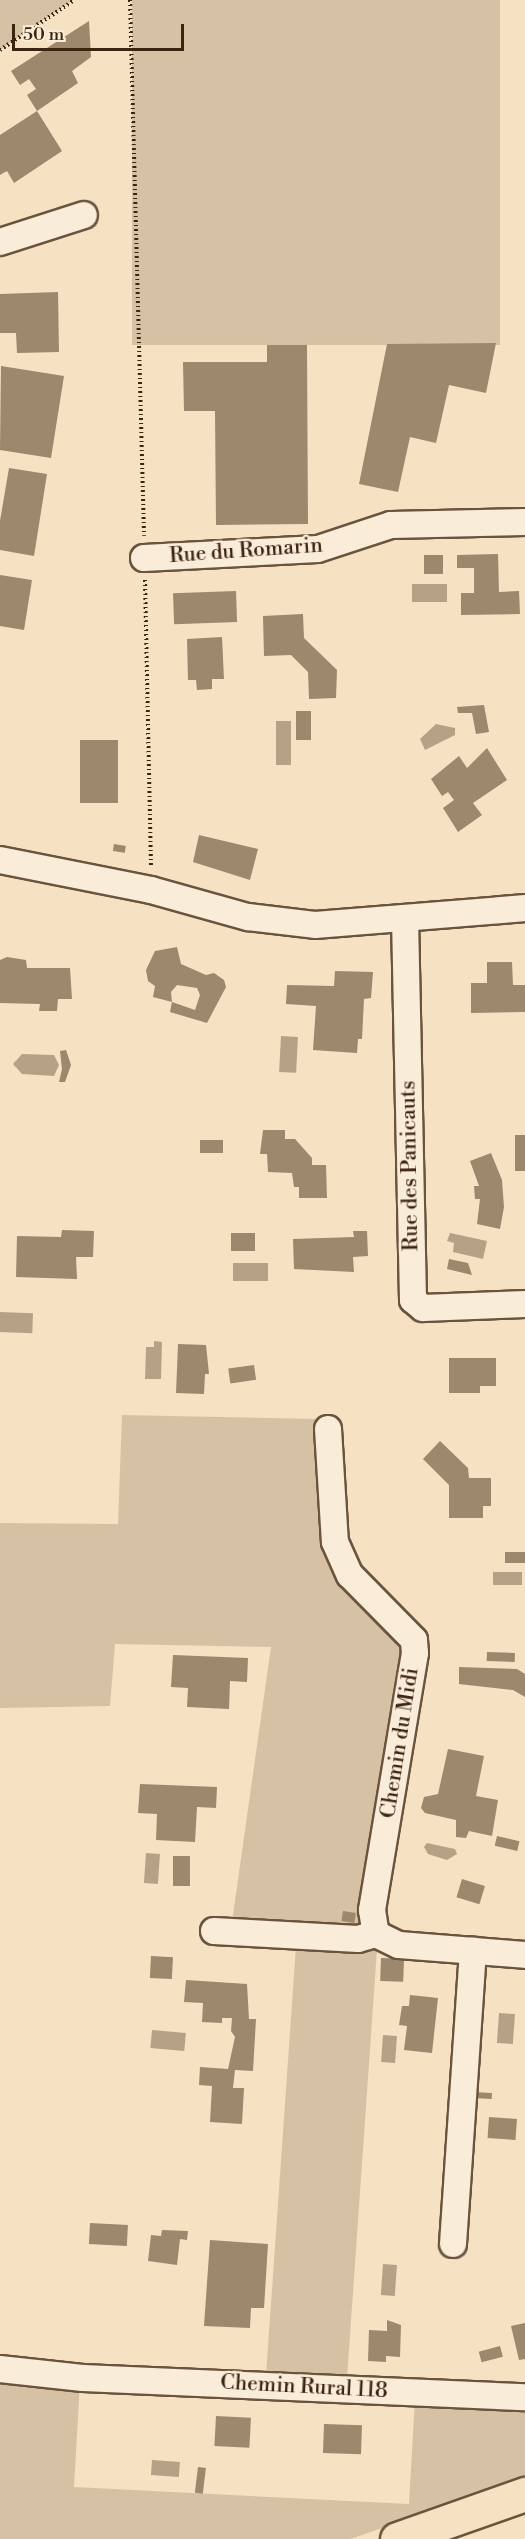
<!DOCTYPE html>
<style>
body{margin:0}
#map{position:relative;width:525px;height:2539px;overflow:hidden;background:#f6e1c3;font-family:"Libre Bodoni",serif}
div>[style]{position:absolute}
.green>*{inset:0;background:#d6c1a5;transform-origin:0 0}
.water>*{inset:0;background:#b7a186;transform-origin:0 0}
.building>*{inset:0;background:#9d876d;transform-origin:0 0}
.path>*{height:4px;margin-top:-2px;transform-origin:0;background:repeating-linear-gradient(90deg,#3c2510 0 1.5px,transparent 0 4.5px)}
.roads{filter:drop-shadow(2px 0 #6a543d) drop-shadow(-2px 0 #6a543d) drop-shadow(0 2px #6a543d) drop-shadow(0 -2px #6a543d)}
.minor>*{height:26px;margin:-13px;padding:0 13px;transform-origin:13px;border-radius:13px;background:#f9ecd8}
.highway>*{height:33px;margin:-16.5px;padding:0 16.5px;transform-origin:16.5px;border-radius:16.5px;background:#f6e1c3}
span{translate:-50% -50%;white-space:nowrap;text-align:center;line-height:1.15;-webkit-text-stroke:4.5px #f9ecd8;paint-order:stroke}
.street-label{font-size:21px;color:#3c2510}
.scale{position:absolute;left:12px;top:24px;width:172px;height:27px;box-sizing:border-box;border:3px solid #3c2510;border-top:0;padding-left:8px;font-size:18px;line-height:21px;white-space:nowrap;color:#3c2510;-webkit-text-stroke:4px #f9ecd8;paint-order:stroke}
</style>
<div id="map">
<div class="green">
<i style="clip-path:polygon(0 0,73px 0,0 50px)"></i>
<i style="left:132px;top:0;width:368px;height:345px"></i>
<i style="clip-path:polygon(122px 1415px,320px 1419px,322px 1538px,329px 1567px,396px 1638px,399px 1648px,411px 1649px,362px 1928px,232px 1922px,271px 1647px,115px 1644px,110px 1706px,0 1708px,0 1523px,118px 1524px)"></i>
<i style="left:297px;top:1932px;width:81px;height:445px;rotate:4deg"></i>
<i style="clip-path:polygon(0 2373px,80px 2382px,74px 2487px,409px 2504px,415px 2398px,525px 2403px,525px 2477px,351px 2539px,0 2539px)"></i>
</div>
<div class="water">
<i style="left:447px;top:584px;width:18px;height:35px;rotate:90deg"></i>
<i style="left:276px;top:721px;width:15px;height:44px"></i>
<i style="clip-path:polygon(436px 724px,455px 728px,455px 735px,425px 750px,420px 739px)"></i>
<i style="left:281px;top:1036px;width:17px;height:36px;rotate:3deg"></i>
<i style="clip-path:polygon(22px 1054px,54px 1055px,59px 1065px,54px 1076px,22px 1074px,13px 1064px)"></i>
<i style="clip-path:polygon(450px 1233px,487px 1241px,483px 1259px,453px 1252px,454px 1243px,447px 1241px)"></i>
<i style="left:233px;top:1263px;width:35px;height:18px"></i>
<i style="left:0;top:1312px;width:33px;height:20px;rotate:2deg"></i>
<i style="clip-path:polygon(154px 1341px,162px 1342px,161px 1379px,145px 1379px,146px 1347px,154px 1347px)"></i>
<i style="left:493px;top:1572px;width:29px;height:13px"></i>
<i style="clip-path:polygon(427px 1843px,455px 1849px,457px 1854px,447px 1860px,428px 1854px,424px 1847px)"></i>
<i style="left:146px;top:1853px;width:14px;height:30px;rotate:4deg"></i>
<i style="left:499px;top:2013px;width:16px;height:30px;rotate:4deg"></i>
<i style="left:152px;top:2030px;width:34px;height:18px;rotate:5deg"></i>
<i style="left:383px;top:2035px;width:14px;height:27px;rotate:4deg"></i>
<i style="left:383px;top:2264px;width:14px;height:31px;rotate:4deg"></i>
<i style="left:152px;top:2460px;width:28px;height:15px;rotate:4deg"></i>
</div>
<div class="building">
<i style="clip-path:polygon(89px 21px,91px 57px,72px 71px,78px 83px,37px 111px,62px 151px,14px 183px,7px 171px,0 175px,0 135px,37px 111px,27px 95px,36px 89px,29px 79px,20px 85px,11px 71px)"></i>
<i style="clip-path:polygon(58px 292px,59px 352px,17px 353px,16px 333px,0 333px,0 294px)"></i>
<i style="clip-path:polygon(496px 343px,486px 393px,449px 385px,436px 443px,410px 437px,398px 492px,359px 484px,387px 344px)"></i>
<i style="clip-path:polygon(267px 345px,307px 345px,308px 524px,216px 525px,215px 411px,184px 411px,183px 362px,267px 362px)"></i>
<i style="clip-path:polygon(1px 366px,64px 376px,51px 458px,0 450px)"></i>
<i style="clip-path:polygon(9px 468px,47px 474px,34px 556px,0 550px,0 521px)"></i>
<i style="clip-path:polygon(498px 554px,499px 592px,519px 591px,520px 614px,461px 615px,461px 593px,474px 593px,474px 568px,457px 568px,457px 555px)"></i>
<i style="left:443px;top:555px;width:19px;height:19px;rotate:90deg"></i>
<i style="clip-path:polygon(0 575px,32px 580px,24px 630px,0 626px)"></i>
<i style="left:236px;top:591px;width:31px;height:63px;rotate:88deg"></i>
<i style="clip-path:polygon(303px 614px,304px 638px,337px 670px,336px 698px,309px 699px,308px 672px,291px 655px,264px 656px,263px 616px)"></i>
<i style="clip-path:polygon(222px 637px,224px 679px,212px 679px,212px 689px,197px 690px,196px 680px,188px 680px,187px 639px)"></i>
<i style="clip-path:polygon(484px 705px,489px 732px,476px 734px,472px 713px,458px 713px,457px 707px)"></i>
<i style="left:296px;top:711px;width:15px;height:29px"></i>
<i style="left:80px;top:740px;width:38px;height:63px"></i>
<i style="clip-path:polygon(487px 748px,507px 780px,473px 803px,482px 815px,458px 832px,443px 808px,454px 800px,448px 792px,442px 796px,431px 779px,459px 756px,467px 768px)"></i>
<i style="clip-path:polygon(199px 835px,258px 849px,250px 880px,193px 862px)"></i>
<i style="left:114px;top:844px;width:12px;height:7px;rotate:9deg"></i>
<i style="clip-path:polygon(177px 947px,181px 964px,206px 975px,214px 973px,224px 980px,226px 987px,207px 1023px,170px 1012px,172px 1002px,195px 1010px,200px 995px,197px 988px,177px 985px,171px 992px,172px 1002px,153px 997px,155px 986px,148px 981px,146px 970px,155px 951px)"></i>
<i style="clip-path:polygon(7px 957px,26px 960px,27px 968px,70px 968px,72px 999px,58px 999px,57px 1011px,39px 1011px,40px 1004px,0 1003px,0 960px)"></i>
<i style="clip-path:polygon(487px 962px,512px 962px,513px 985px,525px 985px,525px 1012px,471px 1013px,471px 983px,487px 983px)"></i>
<i style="clip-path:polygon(335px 971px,373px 972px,371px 998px,364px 999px,362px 1039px,358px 1039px,357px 1053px,313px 1050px,316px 1006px,286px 1004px,287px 985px,334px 986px)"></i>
<i style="clip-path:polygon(66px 1050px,71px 1065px,65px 1082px,59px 1082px,62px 1069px,60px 1051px)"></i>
<i style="clip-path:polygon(263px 1130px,285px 1130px,285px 1139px,295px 1139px,312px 1158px,312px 1165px,326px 1165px,327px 1198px,299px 1198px,299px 1187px,294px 1187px,292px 1173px,268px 1172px,267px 1154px,260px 1154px)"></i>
<i style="left:525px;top:1135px;width:36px;height:10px;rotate:90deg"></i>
<i style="left:200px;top:1140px;width:23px;height:13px"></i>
<i style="clip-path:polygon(491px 1153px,502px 1180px,504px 1207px,500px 1229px,477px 1224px,480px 1199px,475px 1199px,474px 1186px,479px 1186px,470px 1161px)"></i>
<i style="clip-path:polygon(62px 1230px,94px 1231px,93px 1257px,76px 1257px,77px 1279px,16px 1277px,17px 1236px,61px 1237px)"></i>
<i style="clip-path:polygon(353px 1231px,367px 1231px,368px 1256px,353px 1257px,354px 1272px,294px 1269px,293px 1239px,354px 1237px)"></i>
<i style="left:231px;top:1233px;width:24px;height:18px"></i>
<i style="clip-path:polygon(449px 1259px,468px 1263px,472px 1275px,447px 1269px)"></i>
<i style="clip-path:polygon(178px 1344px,206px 1345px,209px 1374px,205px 1374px,204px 1394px,176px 1393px)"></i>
<i style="clip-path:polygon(449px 1358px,496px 1358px,496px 1386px,480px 1386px,480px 1393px,449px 1393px)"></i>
<i style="left:254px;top:1365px;width:15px;height:26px;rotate:82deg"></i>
<i style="clip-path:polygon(440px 1441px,468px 1468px,469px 1478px,491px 1478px,491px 1506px,483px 1506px,483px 1518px,449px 1518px,449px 1485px,423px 1459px)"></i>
<i style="left:505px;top:1552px;width:20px;height:11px"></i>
<i style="left:487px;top:1652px;width:28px;height:9px;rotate:2deg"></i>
<i style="clip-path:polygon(173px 1655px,248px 1658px,247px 1682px,230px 1681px,229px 1709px,187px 1707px,188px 1688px,171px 1687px)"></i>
<i style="clip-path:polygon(459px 1667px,517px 1669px,525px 1674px,525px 1697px,513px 1690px,459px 1684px)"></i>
<i style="clip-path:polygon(448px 1749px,484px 1756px,476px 1796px,498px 1800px,492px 1836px,469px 1831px,466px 1838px,456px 1837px,456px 1820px,425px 1813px,421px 1808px,424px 1797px,438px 1794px)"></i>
<i style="clip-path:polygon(140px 1784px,217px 1787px,216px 1808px,197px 1807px,195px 1842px,156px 1840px,157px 1814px,138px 1813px)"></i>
<i style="left:497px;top:1836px;width:23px;height:10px;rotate:13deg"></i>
<i style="left:173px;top:1856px;width:17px;height:30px"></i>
<i style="left:462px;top:1879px;width:24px;height:19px;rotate:17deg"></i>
<i style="left:343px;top:1911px;width:13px;height:10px;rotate:9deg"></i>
<i style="left:151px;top:1956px;width:22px;height:22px;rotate:3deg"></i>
<i style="left:381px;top:1958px;width:23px;height:23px;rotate:2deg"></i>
<i style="clip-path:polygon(186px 1980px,247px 1984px,249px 2019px,256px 2019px,253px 2071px,235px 2070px,233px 2088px,244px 2088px,242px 2124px,210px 2122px,212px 2086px,199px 2085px,200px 2067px,228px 2069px,235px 2037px,231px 2031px,232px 2018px,222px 2018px,222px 2023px,202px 2022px,203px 2003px,184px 2002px)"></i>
<i style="clip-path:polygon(410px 1995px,438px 1998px,432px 2053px,404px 2050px,407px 2026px,399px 2025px,402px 2006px,409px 2006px)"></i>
<i style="left:473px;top:2092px;width:19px;height:6px;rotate:3deg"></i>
<i style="left:489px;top:2117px;width:28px;height:21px;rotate:4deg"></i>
<i style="left:90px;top:2223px;width:38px;height:21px;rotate:3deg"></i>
<i style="clip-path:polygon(162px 2230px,188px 2231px,187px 2240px,180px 2239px,177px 2265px,148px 2261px,151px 2235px,161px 2236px)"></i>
<i style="clip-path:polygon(210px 2240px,268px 2244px,264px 2308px,251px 2308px,250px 2328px,204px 2326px)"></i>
<i style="clip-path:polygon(387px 2320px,401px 2325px,400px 2357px,386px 2356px,386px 2362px,368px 2361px,369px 2330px,387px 2331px)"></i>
<i style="clip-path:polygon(525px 2323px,525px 2359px,519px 2360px,511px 2326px)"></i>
<i style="left:500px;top:2346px;width:11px;height:22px;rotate:75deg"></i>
<i style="left:216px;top:2416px;width:35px;height:30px;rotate:3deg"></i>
<i style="left:324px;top:2424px;width:38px;height:29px;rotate:2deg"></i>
<i style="left:198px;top:2467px;width:8px;height:26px;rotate:7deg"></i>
</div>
<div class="path">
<i style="left:130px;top:0;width:536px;rotate:88.5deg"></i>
<i style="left:0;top:50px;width:89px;rotate:-34deg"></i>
<i style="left:145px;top:580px;width:286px;rotate:88.8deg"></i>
</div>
<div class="roads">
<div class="minor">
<i style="left:0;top:242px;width:88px;rotate:-17.8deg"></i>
<i style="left:144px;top:558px;width:174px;rotate:-3deg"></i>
<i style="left:318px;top:549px;width:77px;rotate:-18.2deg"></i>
<i style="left:391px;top:525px;width:134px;rotate:-1.3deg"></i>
<i style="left:0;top:860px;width:154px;rotate:11.2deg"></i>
<i style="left:151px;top:890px;width:101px;rotate:15.6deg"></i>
<i style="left:248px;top:917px;width:67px;rotate:6.8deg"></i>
<i style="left:315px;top:925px;width:211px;rotate:-4.6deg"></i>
<i style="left:405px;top:918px;width:382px;rotate:88.8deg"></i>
<i style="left:413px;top:1300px;width:13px;rotate:39deg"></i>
<i style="left:423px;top:1308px;width:102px;rotate:-2.2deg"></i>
<i style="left:328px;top:1429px;width:113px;rotate:86.5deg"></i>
<i style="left:335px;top:1542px;width:36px;rotate:66deg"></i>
<i style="left:350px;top:1575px;width:91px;rotate:45.4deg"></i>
<i style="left:414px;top:1640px;width:13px;rotate:86deg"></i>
<i style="left:415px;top:1653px;width:261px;rotate:99.5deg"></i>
<i style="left:372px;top:1910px;width:24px;rotate:81deg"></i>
<i style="left:376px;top:1934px;width:25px;rotate:26deg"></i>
<i style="left:399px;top:1945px;width:126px;rotate:4.5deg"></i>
<i style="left:214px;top:1931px;width:144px;rotate:3.2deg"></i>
<i style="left:358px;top:1939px;width:19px;rotate:-16deg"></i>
<i style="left:453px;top:2244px;width:294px;rotate:-86.1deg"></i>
<i style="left:0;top:2369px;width:83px;rotate:6.2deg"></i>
<i style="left:83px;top:2378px;width:442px;rotate:2.5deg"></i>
</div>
<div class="highway">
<i style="left:397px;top:2539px;width:136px;rotate:-19.4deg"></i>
</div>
</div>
<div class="street-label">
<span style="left:246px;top:551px;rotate:-4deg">Rue du Romarin</span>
<span style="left:410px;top:1166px;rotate:-91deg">Rue des Panicauts</span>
<span style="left:400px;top:1743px;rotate:-81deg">Chemin du Midi</span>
<span style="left:304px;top:2387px;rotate:3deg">Chemin Rural 118</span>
</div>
<div class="scale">50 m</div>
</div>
